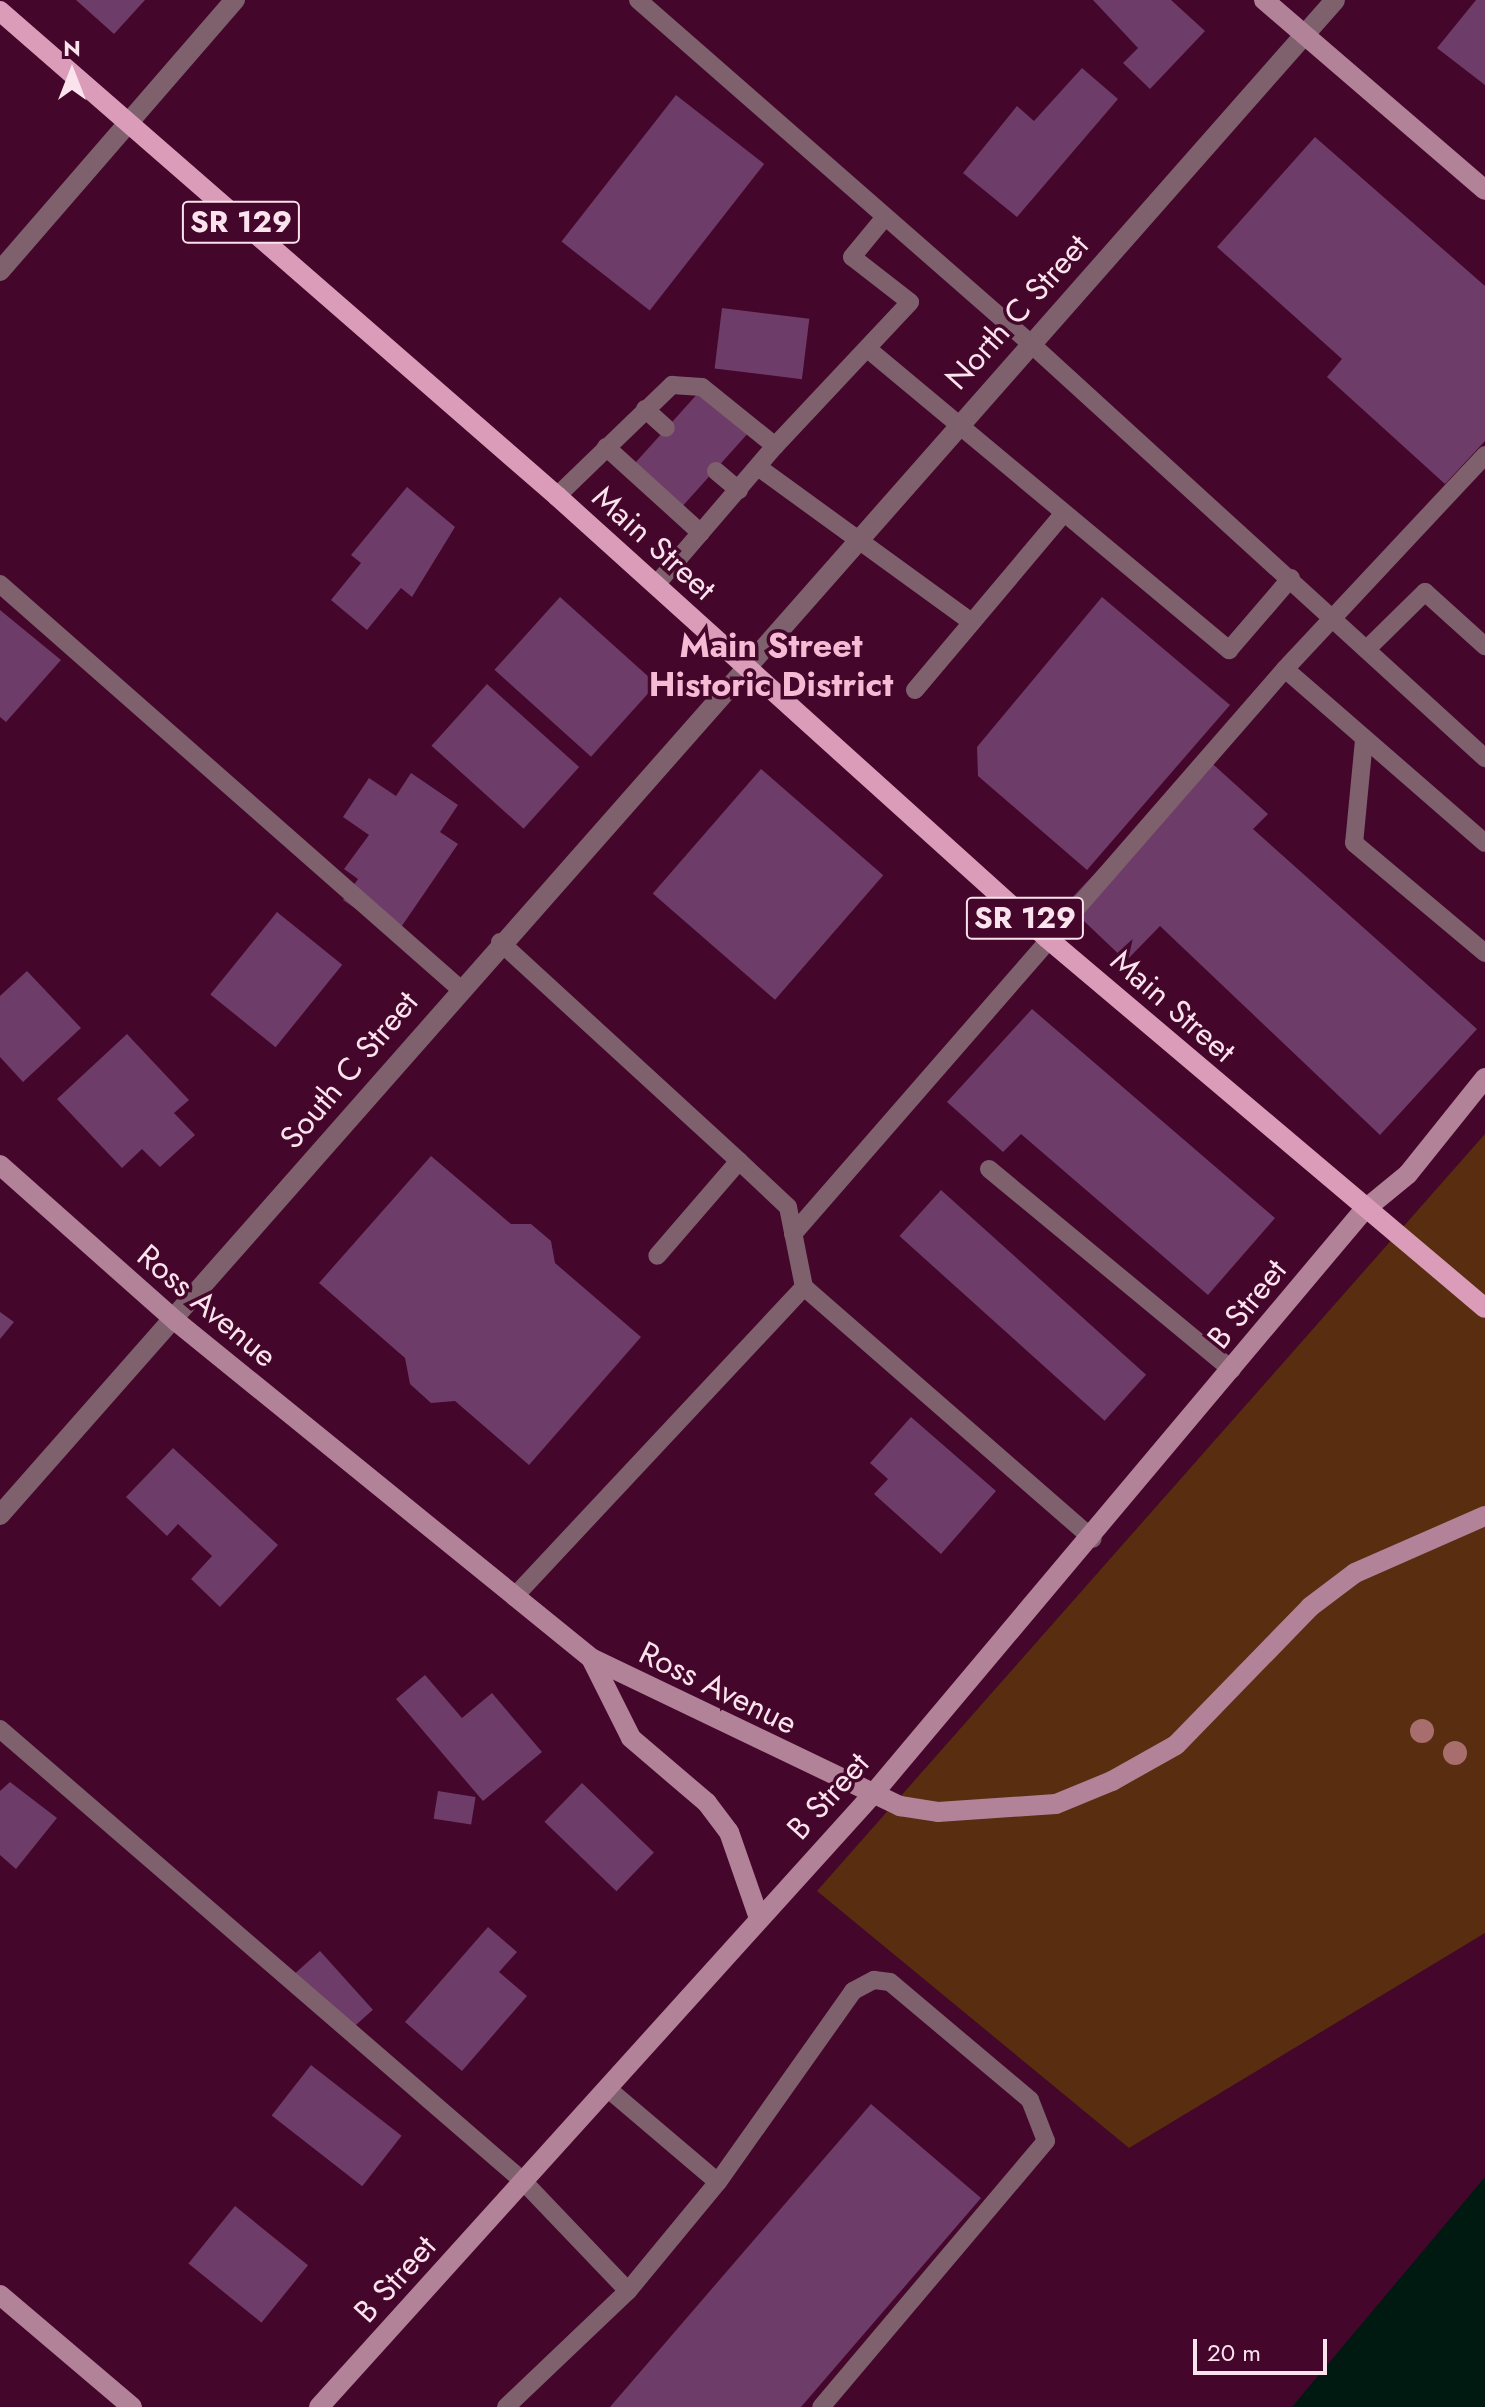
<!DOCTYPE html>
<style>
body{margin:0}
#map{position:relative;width:1485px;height:2407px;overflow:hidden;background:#44062a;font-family:Jost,sans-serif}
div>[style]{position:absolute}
.green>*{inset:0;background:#582d10}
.water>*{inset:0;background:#001a12}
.building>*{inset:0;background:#6e3c69;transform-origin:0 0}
.lane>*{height:18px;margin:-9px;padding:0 9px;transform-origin:9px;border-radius:9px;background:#7f616e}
.street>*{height:20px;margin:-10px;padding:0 10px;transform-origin:10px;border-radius:10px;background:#7f616e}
.secondary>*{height:20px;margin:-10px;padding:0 10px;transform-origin:10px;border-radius:10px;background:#b28298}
.primary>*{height:20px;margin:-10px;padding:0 10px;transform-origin:10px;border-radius:10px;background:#da9cb8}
.trees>*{width:24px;height:24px;margin:-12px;border-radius:50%;background:#a86d6d}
span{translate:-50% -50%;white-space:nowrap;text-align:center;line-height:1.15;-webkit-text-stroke:7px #44062a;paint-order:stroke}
.shield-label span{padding:2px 6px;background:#44062a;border:2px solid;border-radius:6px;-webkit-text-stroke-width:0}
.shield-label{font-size:30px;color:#fbe3ed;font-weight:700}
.street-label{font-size:32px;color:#fbe3ed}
.neighbourhood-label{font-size:34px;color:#f7bad5;font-weight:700}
.north{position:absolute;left:32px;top:32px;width:80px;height:80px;-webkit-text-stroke:6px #44062a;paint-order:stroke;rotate:0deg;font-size:22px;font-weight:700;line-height:32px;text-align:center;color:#fbe3ed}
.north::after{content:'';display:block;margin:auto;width:28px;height:36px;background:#fbe3ed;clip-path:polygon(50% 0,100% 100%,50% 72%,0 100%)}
.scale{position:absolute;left:1193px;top:2339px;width:134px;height:36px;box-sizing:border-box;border:4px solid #fbe3ed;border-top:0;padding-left:10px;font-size:24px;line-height:28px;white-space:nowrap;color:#fbe3ed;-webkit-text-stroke:6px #44062a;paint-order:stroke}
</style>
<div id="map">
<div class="green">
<i style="clip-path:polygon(1485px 1134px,1485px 1933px,1129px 2148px,817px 1891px)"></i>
</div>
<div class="water">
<i style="clip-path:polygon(1485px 2177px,1485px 2407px,1292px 2407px,1307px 2389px)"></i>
</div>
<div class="building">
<i style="clip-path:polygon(76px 0,145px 0,114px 34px)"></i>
<i style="clip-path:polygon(1093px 0,1171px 0,1205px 31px,1150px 89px,1123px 63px,1138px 48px)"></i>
<i style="clip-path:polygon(1476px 0,1485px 0,1485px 85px,1437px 48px)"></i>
<i style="clip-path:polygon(1082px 68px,1118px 99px,1017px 217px,963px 173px,1017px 106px,1034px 121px)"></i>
<i style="left:676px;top:95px;width:112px;height:186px;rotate:38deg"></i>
<i style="clip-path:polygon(1315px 137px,1485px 286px,1485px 441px,1445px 484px,1327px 377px,1342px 359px,1217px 247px)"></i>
<i style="left:722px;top:308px;width:88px;height:61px;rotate:7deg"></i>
<i style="left:700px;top:391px;width:64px;height:101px;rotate:42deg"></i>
<i style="clip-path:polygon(407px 487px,455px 527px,412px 597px,401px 588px,367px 630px,331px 600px,361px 563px,351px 555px)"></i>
<i style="left:560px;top:597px;width:130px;height:98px;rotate:42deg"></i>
<i style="clip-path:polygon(1102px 597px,1230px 705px,1087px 870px,978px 776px,977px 747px)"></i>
<i style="clip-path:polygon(0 610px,61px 660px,6px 722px,0 717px)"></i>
<i style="left:487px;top:684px;width:124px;height:83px;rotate:42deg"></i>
<i style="clip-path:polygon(1205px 757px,1268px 814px,1253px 829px,1477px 1029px,1380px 1135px,1160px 926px,1126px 961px,1066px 904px)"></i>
<i style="left:761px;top:769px;width:162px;height:165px;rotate:41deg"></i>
<i style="clip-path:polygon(411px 773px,458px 805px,440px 832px,458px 844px,395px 936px,343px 900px,358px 879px,344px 869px,369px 835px,343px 817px,369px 778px,396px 796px)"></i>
<i style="left:277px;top:912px;width:84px;height:106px;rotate:39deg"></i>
<i style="clip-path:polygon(27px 971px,81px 1028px,23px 1082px,0 1057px,0 996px)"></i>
<i style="clip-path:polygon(1032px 1009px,1275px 1218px,1208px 1295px,1021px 1134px,1003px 1152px,947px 1102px)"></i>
<i style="clip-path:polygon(127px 1034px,189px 1100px,174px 1113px,195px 1135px,160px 1167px,142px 1149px,122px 1168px,57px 1099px)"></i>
<i style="clip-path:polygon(431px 1156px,511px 1224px,531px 1224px,551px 1241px,555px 1263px,641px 1337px,529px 1465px,455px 1401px,431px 1403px,410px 1384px,405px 1358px,319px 1283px)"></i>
<i style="left:941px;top:1190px;width:276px;height:62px;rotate:42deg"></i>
<i style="clip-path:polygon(0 1312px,14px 1322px,0 1339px)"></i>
<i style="clip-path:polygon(911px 1417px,996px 1491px,941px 1554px,874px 1494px,888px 1479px,870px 1463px)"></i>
<i style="clip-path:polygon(173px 1448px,278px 1545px,220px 1607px,191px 1579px,212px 1556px,178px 1524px,167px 1536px,126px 1497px)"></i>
<i style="clip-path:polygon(425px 1675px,462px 1718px,492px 1693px,542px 1752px,483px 1801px,396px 1699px)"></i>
<i style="clip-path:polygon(10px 1782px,57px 1818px,16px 1869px,0 1855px,0 1791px)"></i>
<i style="left:582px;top:1783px;width:100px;height:54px;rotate:44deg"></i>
<i style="left:438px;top:1791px;width:38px;height:28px;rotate:9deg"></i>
<i style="clip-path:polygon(488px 1927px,517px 1952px,499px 1972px,527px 1996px,462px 2071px,405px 2022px)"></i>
<i style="left:320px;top:1951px;width:79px;height:33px;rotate:48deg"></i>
<i style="left:311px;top:2065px;width:115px;height:64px;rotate:38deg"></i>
<i style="clip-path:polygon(871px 2104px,981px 2198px,801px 2407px,610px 2407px)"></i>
<i style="left:235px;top:2206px;width:94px;height:74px;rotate:39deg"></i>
</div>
<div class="lane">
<i style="left:638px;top:0;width:521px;rotate:41.19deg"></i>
<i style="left:1030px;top:343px;width:616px;rotate:42.37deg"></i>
<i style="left:869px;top:350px;width:469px;rotate:39.8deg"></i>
<i style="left:1229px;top:650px;width:95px;rotate:-49.3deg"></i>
<i style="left:645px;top:409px;width:28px;rotate:42deg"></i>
<i style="left:775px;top:446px;width:197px;rotate:-46.8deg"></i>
<i style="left:910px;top:302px;width:73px;rotate:-142.2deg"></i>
<i style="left:852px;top:257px;width:52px;rotate:-50.5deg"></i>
<i style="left:606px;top:447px;width:128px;rotate:42.2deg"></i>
<i style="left:758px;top:467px;width:263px;rotate:36deg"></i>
<i style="left:716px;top:471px;width:30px;rotate:40deg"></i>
<i style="left:557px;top:496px;width:160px;rotate:-44deg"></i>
<i style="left:672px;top:385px;width:30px;rotate:4deg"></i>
<i style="left:702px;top:387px;width:94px;rotate:38.9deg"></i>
<i style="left:775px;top:446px;width:183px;rotate:130.6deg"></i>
<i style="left:0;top:584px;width:610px;rotate:41.34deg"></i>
<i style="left:1368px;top:648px;width:80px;rotate:-44.5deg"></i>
<i style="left:1425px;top:592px;width:81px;rotate:42deg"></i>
<i style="left:1285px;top:669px;width:265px;rotate:41deg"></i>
<i style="left:915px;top:690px;width:231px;rotate:-49.9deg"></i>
<i style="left:1364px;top:740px;width:103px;rotate:95.5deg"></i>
<i style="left:1354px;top:843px;width:171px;rotate:40deg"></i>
<i style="left:500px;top:942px;width:324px;rotate:42.5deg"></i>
<i style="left:739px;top:1161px;width:125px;rotate:130.8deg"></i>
<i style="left:739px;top:1161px;width:67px;rotate:43.2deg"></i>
<i style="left:788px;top:1207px;width:82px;rotate:78.7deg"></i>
<i style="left:804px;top:1287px;width:383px;rotate:41.1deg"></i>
<i style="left:989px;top:1169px;width:315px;rotate:39.6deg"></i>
<i style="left:793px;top:1234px;width:749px;rotate:-48.95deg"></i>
<i style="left:1285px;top:669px;width:293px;rotate:-46.9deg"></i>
<i style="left:514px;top:1597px;width:424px;rotate:-46.9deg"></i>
<i style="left:0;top:1729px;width:691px;rotate:40.84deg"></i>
<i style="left:523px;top:2181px;width:152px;rotate:46.3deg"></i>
<i style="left:607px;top:2088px;width:145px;rotate:40.3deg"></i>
<i style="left:506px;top:2407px;width:168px;rotate:-43.6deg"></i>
<i style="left:628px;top:2291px;width:141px;rotate:-50.5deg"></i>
<i style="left:718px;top:2182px;width:234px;rotate:-54.7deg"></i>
<i style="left:853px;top:1991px;width:24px;rotate:-28deg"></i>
<i style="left:874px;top:1980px;width:16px;rotate:7deg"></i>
<i style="left:890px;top:1982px;width:183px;rotate:40.1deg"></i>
<i style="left:1030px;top:2100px;width:44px;rotate:68.7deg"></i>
<i style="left:1046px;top:2141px;width:348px;rotate:130.2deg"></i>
</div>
<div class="street">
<i style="left:0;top:271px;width:359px;rotate:-49.1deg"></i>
<i style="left:0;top:1515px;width:2019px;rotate:-48.61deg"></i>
</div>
<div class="secondary">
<i style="left:1264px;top:0;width:291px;rotate:40.7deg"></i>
<i style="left:0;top:1165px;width:237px;rotate:41.6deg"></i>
<i style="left:177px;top:1322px;width:533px;rotate:39.06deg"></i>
<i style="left:591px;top:1658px;width:343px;rotate:25.6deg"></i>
<i style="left:900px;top:1806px;width:38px;rotate:9deg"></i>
<i style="left:938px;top:1812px;width:118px;rotate:-3.9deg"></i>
<i style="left:1056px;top:1804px;width:61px;rotate:-22.3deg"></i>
<i style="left:1112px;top:1781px;width:73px;rotate:-29.4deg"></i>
<i style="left:1176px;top:1745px;width:192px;rotate:-45.8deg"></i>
<i style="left:1310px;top:1607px;width:56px;rotate:-37.1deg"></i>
<i style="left:1355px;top:1573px;width:142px;rotate:-23.7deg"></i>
<i style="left:591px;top:1658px;width:89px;rotate:63.4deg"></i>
<i style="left:631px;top:1738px;width:100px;rotate:40.5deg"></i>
<i style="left:707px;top:1803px;width:36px;rotate:53deg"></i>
<i style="left:729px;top:1832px;width:91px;rotate:70.8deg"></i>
<i style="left:0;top:2295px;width:173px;rotate:40.3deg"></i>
<i style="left:319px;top:2407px;width:826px;rotate:-47.89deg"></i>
<i style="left:873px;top:1794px;width:762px;rotate:-49.95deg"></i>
<i style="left:1363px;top:1211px;width:58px;rotate:-39.4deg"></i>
<i style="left:1408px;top:1174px;width:123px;rotate:-51.3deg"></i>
</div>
<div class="primary">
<i style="left:0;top:11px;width:739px;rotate:41.05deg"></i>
<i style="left:557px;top:496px;width:660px;rotate:42.05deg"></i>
<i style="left:1047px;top:938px;width:573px;rotate:40.19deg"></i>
</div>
<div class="trees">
<i style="left:1422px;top:1731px"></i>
<i style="left:1455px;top:1753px"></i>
</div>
<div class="shield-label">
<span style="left:241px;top:222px">SR 129</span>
<span style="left:1025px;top:918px">SR 129</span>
</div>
<div class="street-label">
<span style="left:1017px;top:312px;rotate:-48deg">North C Street</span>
<span style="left:654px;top:543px;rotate:42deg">Main Street</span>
<span style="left:1173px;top:1006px;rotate:41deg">Main Street</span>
<span style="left:349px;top:1070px;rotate:-50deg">South C Street</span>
<span style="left:1247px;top:1304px;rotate:-51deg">B Street</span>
<span style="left:207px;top:1306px;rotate:40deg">Ross Avenue</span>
<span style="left:718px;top:1688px;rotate:26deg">Ross Avenue</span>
<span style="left:828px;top:1796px;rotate:-48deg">B Street</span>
<span style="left:395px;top:2279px;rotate:-48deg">B Street</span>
</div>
<div class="neighbourhood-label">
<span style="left:771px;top:665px">Main Street<br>Historic District</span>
</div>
<div class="north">N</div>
<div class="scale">20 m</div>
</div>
